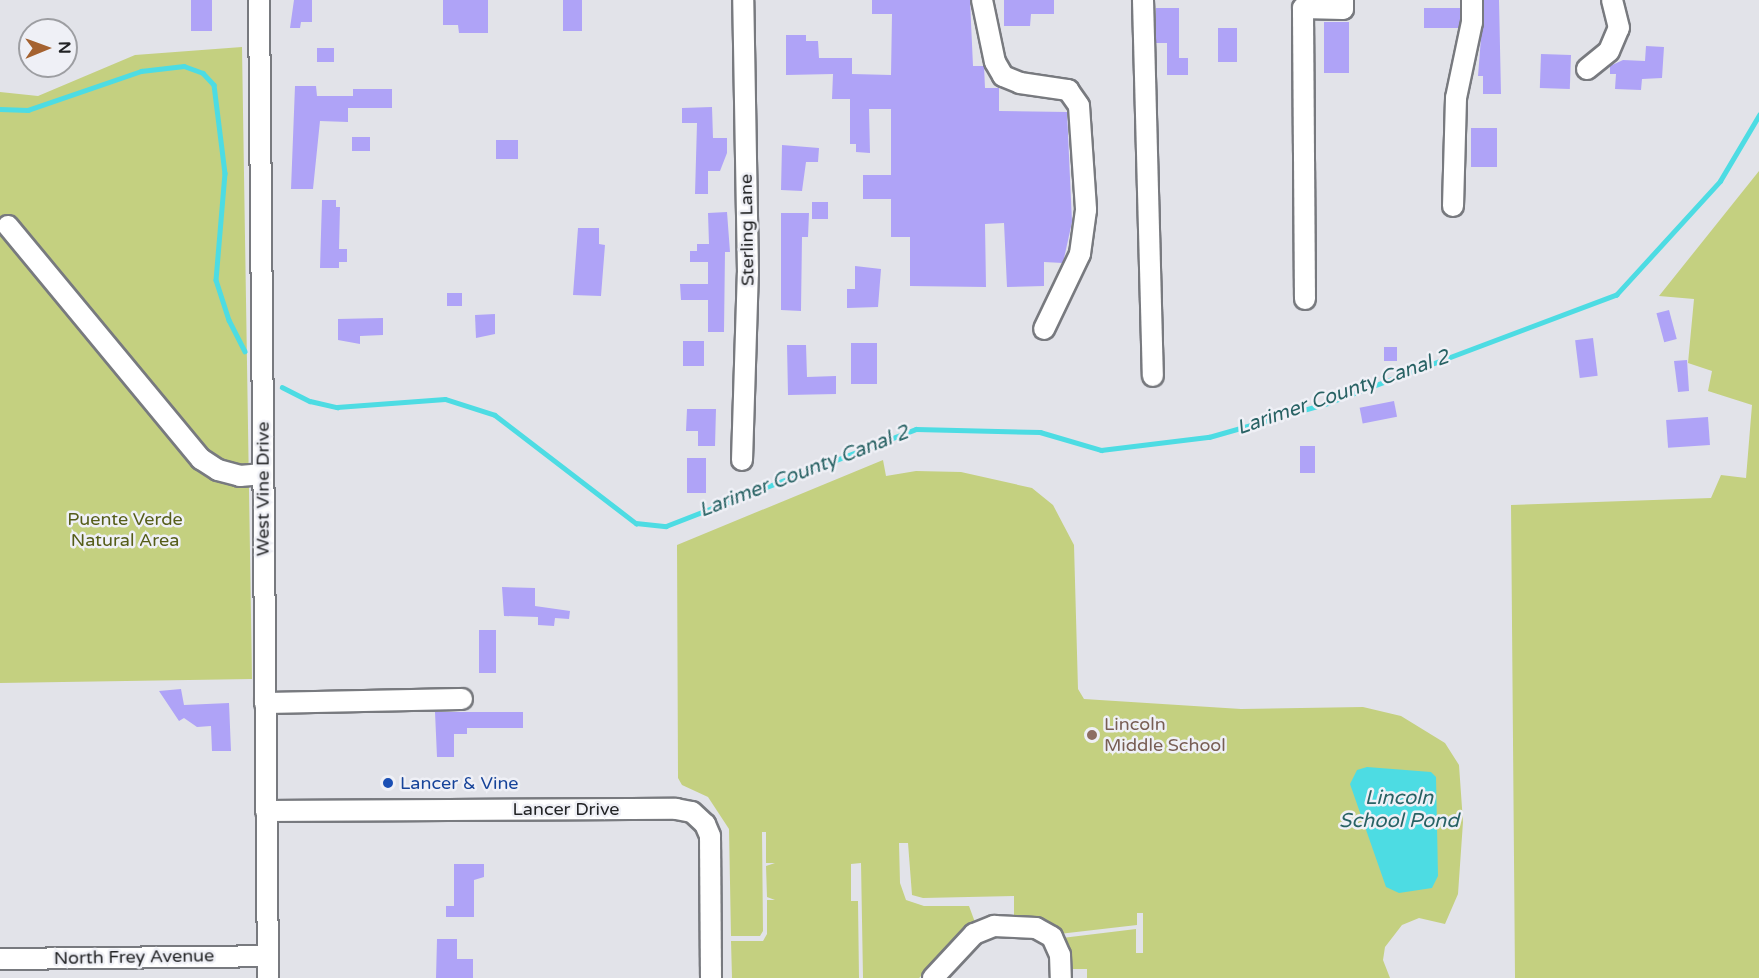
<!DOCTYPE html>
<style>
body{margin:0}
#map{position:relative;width:1759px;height:978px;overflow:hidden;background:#e2e3e9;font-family:"Varela Round",sans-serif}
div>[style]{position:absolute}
.green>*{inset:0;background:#c4d080}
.water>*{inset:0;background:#4ddce3}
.stream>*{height:4.5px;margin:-2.25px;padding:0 2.25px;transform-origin:2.25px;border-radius:2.25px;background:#4ddce3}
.building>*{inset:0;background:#afa3f7;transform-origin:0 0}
.roads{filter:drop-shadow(2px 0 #787a7f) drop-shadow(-2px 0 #787a7f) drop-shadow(0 2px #787a7f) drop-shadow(0 -2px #787a7f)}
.minor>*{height:20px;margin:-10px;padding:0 10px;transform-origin:10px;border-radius:10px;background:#fff}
.dots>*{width:16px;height:16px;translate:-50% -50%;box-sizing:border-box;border:3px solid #eff0f6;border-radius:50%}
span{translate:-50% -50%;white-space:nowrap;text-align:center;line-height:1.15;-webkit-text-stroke:5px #eff0f6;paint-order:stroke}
.street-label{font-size:18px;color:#222325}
.park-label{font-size:18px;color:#555d19}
.education-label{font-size:18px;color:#785e54}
.left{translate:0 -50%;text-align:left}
.transit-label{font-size:18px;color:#164399}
.water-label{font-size:20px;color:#286264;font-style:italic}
.north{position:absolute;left:18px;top:18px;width:60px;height:60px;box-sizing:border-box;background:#eff0f6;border:2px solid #9d9ea2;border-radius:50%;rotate:89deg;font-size:16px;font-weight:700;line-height:24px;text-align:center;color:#222325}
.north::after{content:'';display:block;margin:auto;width:21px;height:27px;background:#a56230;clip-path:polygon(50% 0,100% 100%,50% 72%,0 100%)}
</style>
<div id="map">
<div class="green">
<i style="clip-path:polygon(242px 47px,252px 679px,0 683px,0 92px,38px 96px,135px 55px)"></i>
<i style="clip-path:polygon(1759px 171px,1759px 978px,1515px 978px,1511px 505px,1711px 498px,1721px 475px,1746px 478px,1752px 405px,1708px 391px,1712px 371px,1688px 363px,1694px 299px,1659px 296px)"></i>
<i style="clip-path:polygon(883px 460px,886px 476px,916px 471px,961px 472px,1032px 488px,1053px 505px,1074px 545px,1078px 689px,1084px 699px,1241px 709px,1363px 707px,1401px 716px,1445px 743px,1459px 765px,1463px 822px,1458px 894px,1445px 924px,1419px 918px,1402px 925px,1385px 947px,1383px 960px,1390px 978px,1087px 978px,1087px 969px,1069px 969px,1062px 938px,1136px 929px,1136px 953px,1143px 953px,1143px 913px,1137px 913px,1137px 925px,1059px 934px,1014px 920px,1014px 896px,923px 898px,912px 895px,908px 843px,899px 843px,900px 883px,906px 900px,924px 906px,969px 906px,976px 925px,919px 978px,863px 978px,861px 863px,851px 864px,851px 901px,858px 901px,859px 978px,732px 978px,731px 941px,763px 941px,767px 934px,767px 900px,775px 900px,767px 897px,766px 866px,775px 863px,766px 863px,766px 832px,762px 832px,763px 931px,760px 936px,731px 936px,729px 829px,708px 797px,682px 785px,678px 778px,677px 545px)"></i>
</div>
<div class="water">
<i style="clip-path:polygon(1367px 767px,1431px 772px,1436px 777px,1438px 876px,1432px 888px,1399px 893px,1386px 887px,1350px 784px,1357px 770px)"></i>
</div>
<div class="stream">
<i style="left:0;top:109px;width:28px;rotate:2deg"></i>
<i style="left:28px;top:110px;width:120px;rotate:-19deg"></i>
<i style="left:141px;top:71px;width:43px;rotate:-6.6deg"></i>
<i style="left:184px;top:66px;width:20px;rotate:20deg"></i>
<i style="left:203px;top:73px;width:16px;rotate:47deg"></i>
<i style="left:214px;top:85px;width:89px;rotate:82.9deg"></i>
<i style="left:225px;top:173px;width:107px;rotate:94.8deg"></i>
<i style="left:216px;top:280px;width:42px;rotate:72deg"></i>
<i style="left:229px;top:320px;width:35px;rotate:63deg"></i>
<i style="left:282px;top:387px;width:31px;rotate:27deg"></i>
<i style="left:310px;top:401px;width:28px;rotate:13deg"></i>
<i style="left:337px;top:407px;width:108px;rotate:-4.2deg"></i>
<i style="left:445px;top:399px;width:52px;rotate:17.7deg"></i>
<i style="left:495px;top:415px;width:178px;rotate:37.5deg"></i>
<i style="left:636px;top:523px;width:30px;rotate:6deg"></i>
<i style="left:666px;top:526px;width:268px;rotate:-21.2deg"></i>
<i style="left:916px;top:429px;width:124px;rotate:1.4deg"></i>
<i style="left:1040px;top:432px;width:64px;rotate:16.4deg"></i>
<i style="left:1101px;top:450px;width:109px;rotate:-6.9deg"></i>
<i style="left:1209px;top:437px;width:124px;rotate:-15.9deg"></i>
<i style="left:1328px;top:403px;width:308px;rotate:-20.6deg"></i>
<i style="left:1616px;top:295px;width:154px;rotate:-47.6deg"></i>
<i style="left:1720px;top:181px;width:77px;rotate:-59.4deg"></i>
</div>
<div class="building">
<i style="left:191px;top:0;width:21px;height:31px"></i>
<i style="clip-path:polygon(294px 0,312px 0,312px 22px,301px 22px,300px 28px,290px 28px)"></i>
<i style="clip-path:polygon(443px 0,488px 0,488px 33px,459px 33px,458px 25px,443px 25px)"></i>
<i style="left:563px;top:0;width:19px;height:31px"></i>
<i style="clip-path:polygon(872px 0,970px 0,973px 66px,984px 66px,985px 88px,999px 88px,999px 111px,1067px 112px,1072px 222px,1063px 263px,1044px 262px,1044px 286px,1007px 287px,1004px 223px,985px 224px,986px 287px,910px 286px,910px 237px,891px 237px,891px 199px,863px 199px,863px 175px,891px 175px,891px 109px,869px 109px,870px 153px,856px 152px,856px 144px,850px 144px,850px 99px,832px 99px,833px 74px,786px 75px,786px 35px,806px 35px,806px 41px,818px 41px,819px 58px,852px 58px,852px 74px,891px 75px,892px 14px,872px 14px)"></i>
<i style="clip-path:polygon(1004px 0,1054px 0,1054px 14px,1031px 14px,1030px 26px,1004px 26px)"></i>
<i style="clip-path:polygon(1484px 0,1499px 0,1501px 94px,1483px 94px,1483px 76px,1478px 76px)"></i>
<i style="clip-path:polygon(1156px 8px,1179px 8px,1179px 58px,1188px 58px,1188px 75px,1167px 75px,1167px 43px,1156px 43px)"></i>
<i style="left:1424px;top:8px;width:36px;height:20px"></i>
<i style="left:1324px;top:22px;width:25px;height:51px"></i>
<i style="left:1218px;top:28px;width:19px;height:34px"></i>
<i style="clip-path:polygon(1646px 46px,1664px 47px,1662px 78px,1642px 79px,1641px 90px,1615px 89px,1616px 74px,1610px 74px,1610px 66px,1623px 60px,1645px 61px)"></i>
<i style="left:317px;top:48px;width:17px;height:14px"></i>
<i style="left:1541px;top:54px;width:30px;height:34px;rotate:2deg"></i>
<i style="clip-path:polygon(295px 86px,316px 86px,317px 96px,353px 96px,353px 89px,392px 89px,392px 108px,348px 108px,348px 122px,320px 121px,313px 189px,291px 189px)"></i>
<i style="clip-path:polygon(712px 107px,713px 138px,727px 138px,727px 153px,720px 171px,708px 171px,708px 194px,695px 194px,697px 123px,682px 123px,682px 108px)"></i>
<i style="left:1497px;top:128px;width:39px;height:26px;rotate:90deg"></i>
<i style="left:352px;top:137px;width:18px;height:14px"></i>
<i style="left:496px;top:140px;width:22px;height:19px"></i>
<i style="clip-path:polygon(782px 145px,819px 148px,818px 162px,806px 162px,802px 191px,781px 190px)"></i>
<i style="clip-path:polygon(322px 200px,336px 200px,336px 207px,340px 207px,339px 249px,347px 249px,347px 262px,339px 262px,339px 268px,320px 268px)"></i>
<i style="left:812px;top:202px;width:16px;height:17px"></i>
<i style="clip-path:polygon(727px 212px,730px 252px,725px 252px,724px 332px,708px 332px,708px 300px,681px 300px,680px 284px,708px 284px,708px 262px,690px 262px,690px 251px,697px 251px,697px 244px,709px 244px,708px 213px)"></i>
<i style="clip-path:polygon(781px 213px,809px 213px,808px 237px,802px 237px,801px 311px,781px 310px)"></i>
<i style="clip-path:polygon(578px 228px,599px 228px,599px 244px,605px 245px,601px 296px,573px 295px)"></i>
<i style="clip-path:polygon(855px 266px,881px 269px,878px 307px,847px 308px,847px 289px,855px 289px)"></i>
<i style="left:447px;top:293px;width:15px;height:13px"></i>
<i style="left:1669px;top:310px;width:30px;height:13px;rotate:75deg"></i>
<i style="clip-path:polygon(495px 314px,495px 334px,476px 338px,475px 315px)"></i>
<i style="clip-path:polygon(383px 318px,383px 335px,360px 336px,360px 344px,338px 340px,338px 319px)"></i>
<i style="left:1593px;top:338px;width:38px;height:18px;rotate:83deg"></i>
<i style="left:683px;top:341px;width:21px;height:25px"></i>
<i style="left:877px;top:343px;width:41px;height:26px;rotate:90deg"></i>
<i style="clip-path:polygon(787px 345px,806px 345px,807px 377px,836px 376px,836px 394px,788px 395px)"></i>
<i style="left:1384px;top:347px;width:13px;height:14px"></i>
<i style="clip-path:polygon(1687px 360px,1689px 391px,1678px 392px,1674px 361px)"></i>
<i style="left:1394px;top:401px;width:16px;height:35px;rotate:79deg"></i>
<i style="clip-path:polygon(687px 409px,716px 409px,715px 446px,698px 446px,698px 431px,686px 431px)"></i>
<i style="left:1708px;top:417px;width:28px;height:42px;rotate:86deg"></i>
<i style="left:1315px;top:446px;width:27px;height:15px;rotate:90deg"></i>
<i style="left:687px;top:458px;width:19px;height:35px"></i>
<i style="clip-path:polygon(502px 587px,535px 588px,535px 606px,570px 611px,569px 619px,555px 618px,554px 626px,538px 625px,538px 617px,504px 616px)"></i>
<i style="left:479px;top:630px;width:17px;height:43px"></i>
<i style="clip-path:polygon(181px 689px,184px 705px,229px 703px,231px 751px,212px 751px,211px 726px,197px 727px,184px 718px,179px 721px,159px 691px)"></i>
<i style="clip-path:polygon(435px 712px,523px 712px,523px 728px,467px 728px,467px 734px,454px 734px,454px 757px,437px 757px)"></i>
<i style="clip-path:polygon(454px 864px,484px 864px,484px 877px,474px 880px,474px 917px,446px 917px,446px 906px,454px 906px)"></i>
<i style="clip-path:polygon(437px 939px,457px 939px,457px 959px,473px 959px,473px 978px,436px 978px)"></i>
</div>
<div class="roads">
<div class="minor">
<i style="left:259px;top:0;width:978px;rotate:89.47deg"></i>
<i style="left:982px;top:0;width:63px;rotate:78.2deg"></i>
<i style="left:995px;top:62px;width:16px;rotate:60deg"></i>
<i style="left:1003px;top:76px;width:18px;rotate:22deg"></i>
<i style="left:1020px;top:83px;width:49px;rotate:8.3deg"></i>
<i style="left:1068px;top:90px;width:19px;rotate:55deg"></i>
<i style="left:1079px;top:106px;width:104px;rotate:86.1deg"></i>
<i style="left:1086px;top:210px;width:44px;rotate:97.8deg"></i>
<i style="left:1080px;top:254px;width:83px;rotate:115.6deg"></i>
<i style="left:1143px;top:0;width:376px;rotate:88.5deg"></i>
<i style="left:1587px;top:69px;width:28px;rotate:-39deg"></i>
<i style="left:1609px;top:51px;width:25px;rotate:-67deg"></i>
<i style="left:1619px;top:28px;width:29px;rotate:-104deg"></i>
<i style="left:1453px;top:206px;width:108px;rotate:-88.4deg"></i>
<i style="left:1456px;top:98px;width:78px;rotate:-78.1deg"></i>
<i style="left:1472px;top:22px;width:22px;rotate:-90deg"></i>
<i style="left:8px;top:226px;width:303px;rotate:50.4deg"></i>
<i style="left:201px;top:459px;width:20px;rotate:33deg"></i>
<i style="left:218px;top:470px;width:23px;rotate:15deg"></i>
<i style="left:240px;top:476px;width:23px;rotate:-5deg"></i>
<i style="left:1305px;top:299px;width:291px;rotate:-90.4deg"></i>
<i style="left:1303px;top:8px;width:40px;rotate:1.4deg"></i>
<i style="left:1343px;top:9px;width:9px;rotate:-90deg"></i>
<i style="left:742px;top:460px;width:187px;rotate:-88.2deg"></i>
<i style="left:748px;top:273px;width:273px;rotate:-91deg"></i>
<i style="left:265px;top:703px;width:197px;rotate:-1.2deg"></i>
<i style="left:266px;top:811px;width:410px;rotate:-0.3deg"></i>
<i style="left:676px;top:809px;width:16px;rotate:11deg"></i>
<i style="left:692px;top:812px;width:18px;rotate:43deg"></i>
<i style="left:705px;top:824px;width:13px;rotate:67deg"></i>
<i style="left:710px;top:836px;width:142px;rotate:89.6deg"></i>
<i style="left:0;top:959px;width:268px;rotate:-0.6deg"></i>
<i style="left:933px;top:978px;width:60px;rotate:-47deg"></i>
<i style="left:974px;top:934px;width:22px;rotate:-22deg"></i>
<i style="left:994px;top:926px;width:42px;rotate:2.7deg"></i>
<i style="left:1036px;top:928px;width:18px;rotate:29deg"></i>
<i style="left:1052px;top:937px;width:20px;rotate:66deg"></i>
<i style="left:1060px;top:955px;width:23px;rotate:88deg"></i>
</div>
</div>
<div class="dots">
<i style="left:1092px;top:735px;background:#8d6e63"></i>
<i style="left:388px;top:783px;background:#1a4fb4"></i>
</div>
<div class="street-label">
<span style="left:747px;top:230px;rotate:-91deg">Sterling Lane</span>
<span style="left:263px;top:489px;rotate:-90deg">West Vine Drive</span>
<span style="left:566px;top:809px">Lancer Drive</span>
<span style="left:134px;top:957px;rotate:-1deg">North Frey Avenue</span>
</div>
<div class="park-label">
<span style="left:125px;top:530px">Puente Verde<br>Natural Area</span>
</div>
<div class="education-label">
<span class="left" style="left:1104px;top:735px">Lincoln<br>Middle School</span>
</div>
<div class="transit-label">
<span class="left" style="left:400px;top:783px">Lancer &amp; Vine</span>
</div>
<div class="water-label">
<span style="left:1343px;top:393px;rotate:-19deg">Larimer County Canal 2</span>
<span style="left:804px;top:472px;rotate:-21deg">Larimer County Canal 2</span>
<span style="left:1399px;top:810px">Lincoln<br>School Pond</span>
</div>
<div class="north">N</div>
</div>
